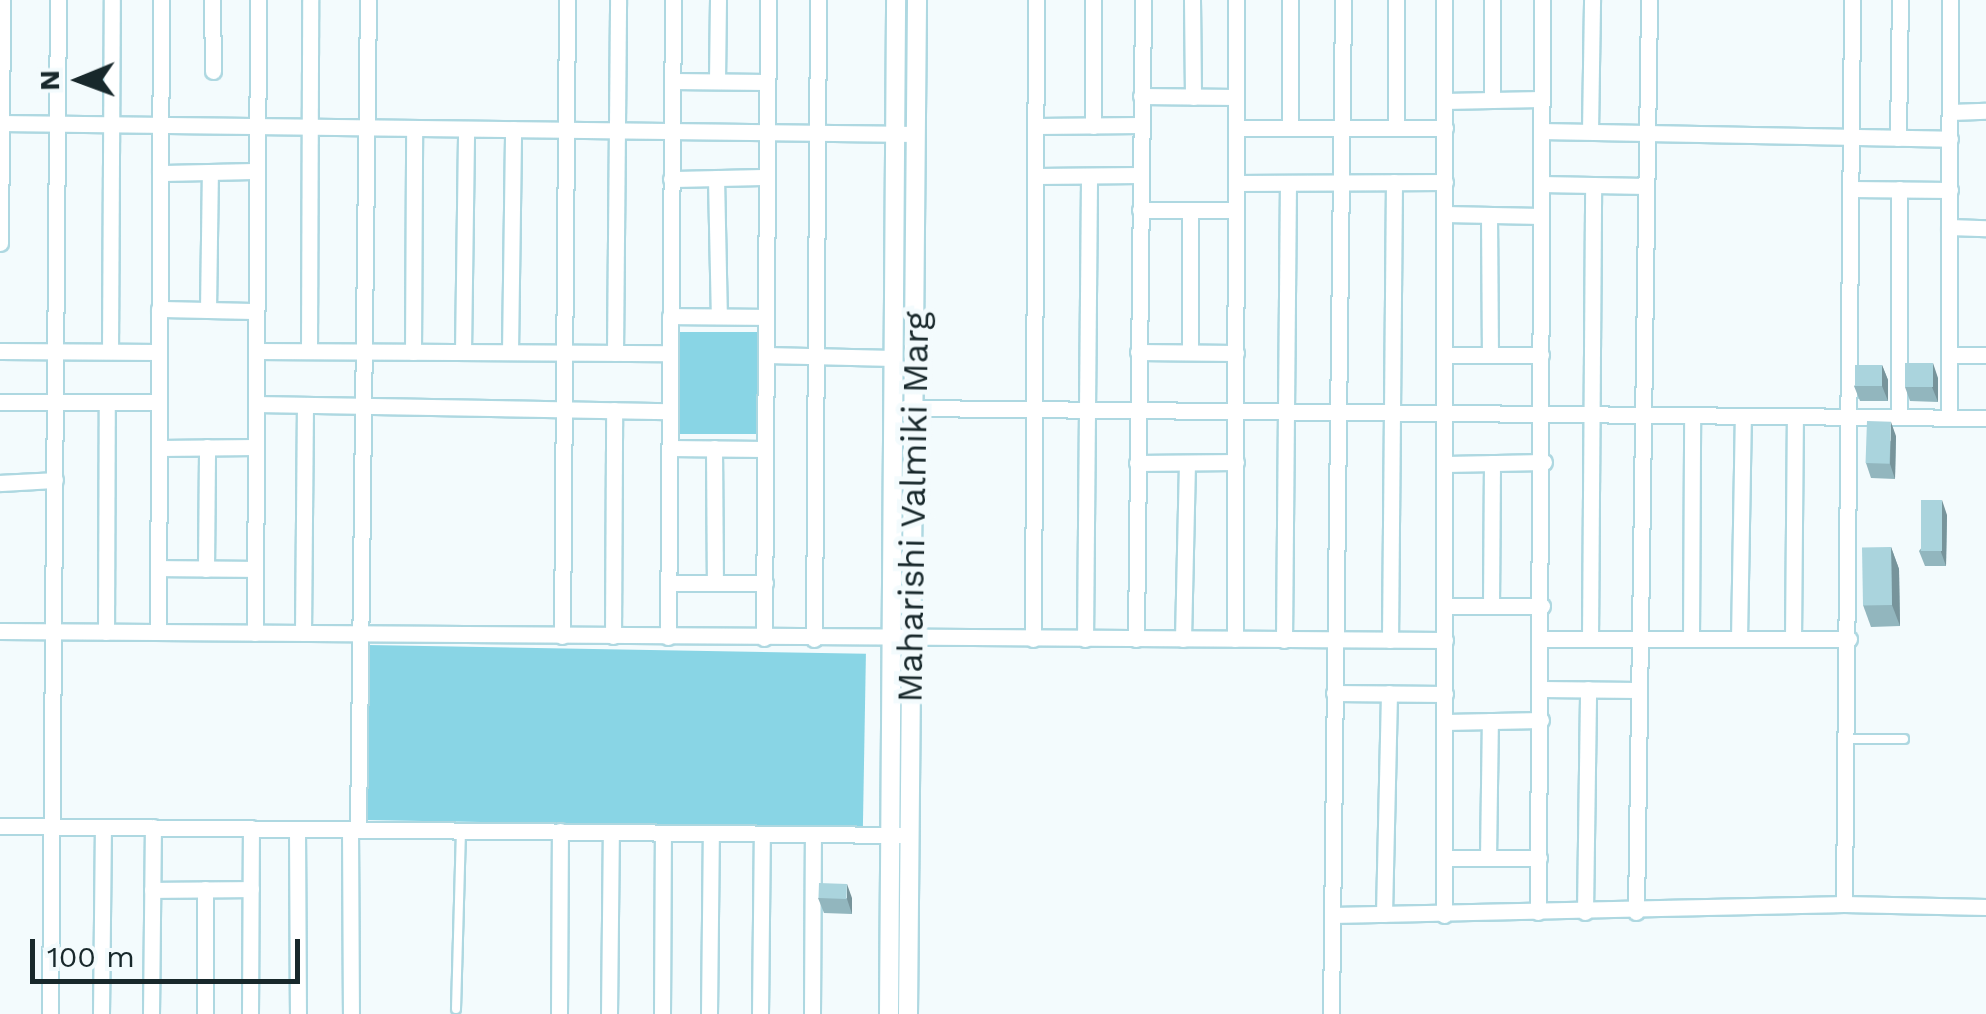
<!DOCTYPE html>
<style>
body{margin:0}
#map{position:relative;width:1986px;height:1014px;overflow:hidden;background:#f3fbfd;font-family:"Work Sans",sans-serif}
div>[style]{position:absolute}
.green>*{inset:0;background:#89d5e5;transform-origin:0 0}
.roads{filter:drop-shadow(2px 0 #aed8e1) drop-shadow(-2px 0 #aed8e1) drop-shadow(0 2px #aed8e1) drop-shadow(0 -2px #aed8e1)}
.service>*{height:8px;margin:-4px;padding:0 4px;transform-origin:4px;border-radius:4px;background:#fff}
.minor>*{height:15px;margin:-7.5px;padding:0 7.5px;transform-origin:7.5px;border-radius:7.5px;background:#fff}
.tertiary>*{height:18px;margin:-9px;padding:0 9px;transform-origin:9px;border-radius:9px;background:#fff}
.wall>*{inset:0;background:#92b6be}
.shaded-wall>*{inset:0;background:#77949b}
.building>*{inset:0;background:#aad4dd;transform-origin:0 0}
span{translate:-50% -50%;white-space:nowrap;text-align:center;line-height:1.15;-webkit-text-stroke:10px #f3fbfd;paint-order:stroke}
.street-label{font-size:35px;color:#18282b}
.north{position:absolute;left:30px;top:30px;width:100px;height:100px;-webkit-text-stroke:8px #f3fbfd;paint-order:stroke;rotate:269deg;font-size:28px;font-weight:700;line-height:40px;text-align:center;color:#18282b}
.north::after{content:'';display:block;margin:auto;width:35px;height:45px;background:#18282b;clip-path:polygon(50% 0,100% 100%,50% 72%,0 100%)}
.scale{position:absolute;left:30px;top:939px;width:270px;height:45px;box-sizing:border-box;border:5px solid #18282b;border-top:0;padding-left:12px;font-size:30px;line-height:35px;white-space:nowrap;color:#18282b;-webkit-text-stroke:8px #f3fbfd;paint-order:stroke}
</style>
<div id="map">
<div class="green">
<i style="left:676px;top:332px;width:84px;height:102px"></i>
<i style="left:368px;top:645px;width:498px;height:175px;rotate:1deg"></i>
</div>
<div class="roads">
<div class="service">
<i style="left:1847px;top:739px;width:57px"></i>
<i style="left:456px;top:1009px;width:179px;rotate:-88.4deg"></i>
</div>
<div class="minor">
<i style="left:212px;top:0;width:71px;rotate:89.2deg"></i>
<i style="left:1093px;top:0;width:126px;rotate:90deg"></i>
<i style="left:1192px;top:0;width:97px;rotate:89.4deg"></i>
<i style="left:1290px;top:0;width:128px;rotate:90deg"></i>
<i style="left:1396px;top:0;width:128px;rotate:90deg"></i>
<i style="left:1444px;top:0;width:915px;rotate:90deg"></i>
<i style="left:1492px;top:0;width:100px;rotate:90deg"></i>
<i style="left:672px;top:81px;width:95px;rotate:0.6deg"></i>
<i style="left:717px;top:81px;width:81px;rotate:-89.3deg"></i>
<i style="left:1141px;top:96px;width:95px;rotate:0.6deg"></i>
<i style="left:1444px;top:101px;width:97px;rotate:-1.2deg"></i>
<i style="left:1950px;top:112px;width:36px;rotate:-2deg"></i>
<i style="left:0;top:123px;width:916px;rotate:0.69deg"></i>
<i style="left:1036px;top:126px;width:105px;rotate:-0.5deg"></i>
<i style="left:1236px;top:128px;width:209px"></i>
<i style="left:1541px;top:131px;width:409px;rotate:1.1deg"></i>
<i style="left:1590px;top:131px;width:131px;rotate:-89.1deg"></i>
<i style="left:1898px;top:138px;width:138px;rotate:-89.2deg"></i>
<i style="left:160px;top:173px;width:97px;rotate:-1.2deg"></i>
<i style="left:1036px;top:176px;width:104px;rotate:-0.6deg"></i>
<i style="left:716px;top:178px;width:138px;rotate:88.8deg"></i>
<i style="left:671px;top:179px;width:95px;rotate:-1.2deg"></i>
<i style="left:1236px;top:183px;width:209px;rotate:-0.3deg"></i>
<i style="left:1541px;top:184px;width:105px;rotate:1.1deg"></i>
<i style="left:1851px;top:189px;width:99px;rotate:0.6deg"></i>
<i style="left:1899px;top:189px;width:228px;rotate:90deg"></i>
<i style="left:1140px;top:210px;width:96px"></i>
<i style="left:1445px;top:214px;width:96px;rotate:1.2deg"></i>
<i style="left:1489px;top:215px;width:140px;rotate:89.6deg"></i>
<i style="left:1949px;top:227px;width:37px;rotate:2deg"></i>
<i style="left:0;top:243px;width:243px;rotate:-89.5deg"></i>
<i style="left:159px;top:309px;width:97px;rotate:1.2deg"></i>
<i style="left:208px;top:310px;width:138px;rotate:-89.2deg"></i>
<i style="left:670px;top:316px;width:96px;rotate:0.6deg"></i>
<i style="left:0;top:351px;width:159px;rotate:0.4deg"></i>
<i style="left:110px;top:351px;width:351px;rotate:-89.7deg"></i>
<i style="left:256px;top:351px;width:414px;rotate:0.3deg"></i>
<i style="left:309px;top:351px;width:351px;rotate:-89.8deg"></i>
<i style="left:413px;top:352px;width:224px;rotate:-89.7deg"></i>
<i style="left:463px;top:352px;width:223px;rotate:-89.2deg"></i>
<i style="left:510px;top:352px;width:223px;rotate:-89.2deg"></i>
<i style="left:1138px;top:352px;width:98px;rotate:0.6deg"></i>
<i style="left:1190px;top:352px;width:142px;rotate:-90deg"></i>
<i style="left:615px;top:353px;width:353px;rotate:-89.5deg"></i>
<i style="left:766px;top:355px;width:128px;rotate:1.3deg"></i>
<i style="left:1446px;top:355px;width:95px"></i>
<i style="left:1949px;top:355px;width:37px"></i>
<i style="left:0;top:402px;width:159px"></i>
<i style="left:256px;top:404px;width:413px;rotate:1deg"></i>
<i style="left:905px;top:408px;width:1081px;rotate:0.53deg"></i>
<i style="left:1949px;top:418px;width:418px;rotate:-89.9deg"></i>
<i style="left:159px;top:448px;width:97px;rotate:-0.6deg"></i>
<i style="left:669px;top:448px;width:96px;rotate:0.6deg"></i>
<i style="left:714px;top:448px;width:135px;rotate:89.6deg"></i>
<i style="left:1137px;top:463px;width:99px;rotate:-0.6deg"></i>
<i style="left:1446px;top:464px;width:98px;rotate:-1.2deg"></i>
<i style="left:0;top:483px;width:55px;rotate:-3.1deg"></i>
<i style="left:158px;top:568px;width:97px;rotate:0.6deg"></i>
<i style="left:206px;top:569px;width:122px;rotate:-89.5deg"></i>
<i style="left:668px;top:583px;width:97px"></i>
<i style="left:1445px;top:606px;width:97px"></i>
<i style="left:1491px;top:606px;width:143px;rotate:-89.6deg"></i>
<i style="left:0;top:631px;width:1445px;rotate:0.36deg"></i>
<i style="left:106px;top:632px;width:230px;rotate:-89.8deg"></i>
<i style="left:158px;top:632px;width:632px;rotate:-89.73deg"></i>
<i style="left:255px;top:633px;width:633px;rotate:-89.73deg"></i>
<i style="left:303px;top:633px;width:228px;rotate:-89.5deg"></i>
<i style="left:562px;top:636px;width:636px;rotate:-89.55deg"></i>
<i style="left:613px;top:636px;width:226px;rotate:-89.7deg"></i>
<i style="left:668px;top:637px;width:637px;rotate:-89.55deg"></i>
<i style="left:764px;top:638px;width:638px;rotate:-89.64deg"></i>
<i style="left:814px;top:639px;width:639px;rotate:-89.64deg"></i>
<i style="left:1033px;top:639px;width:639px;rotate:-89.73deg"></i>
<i style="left:1085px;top:639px;width:463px;rotate:-89.5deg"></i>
<i style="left:1136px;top:639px;width:639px;rotate:-89.37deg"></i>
<i style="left:1183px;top:639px;width:176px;rotate:-88.7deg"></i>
<i style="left:1235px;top:639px;width:639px;rotate:-89.91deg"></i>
<i style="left:1542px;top:639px;width:307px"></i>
<i style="left:1590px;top:639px;width:454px;rotate:-89.6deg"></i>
<i style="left:1691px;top:639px;width:224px;rotate:-89.7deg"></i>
<i style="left:1739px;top:639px;width:223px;rotate:-89deg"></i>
<i style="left:1793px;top:639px;width:223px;rotate:-89.5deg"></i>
<i style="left:1284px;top:640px;width:457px;rotate:-89.5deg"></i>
<i style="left:1390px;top:640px;width:458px;rotate:-89.5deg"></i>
<i style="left:1541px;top:689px;width:97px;rotate:0.6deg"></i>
<i style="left:1334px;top:693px;width:111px;rotate:0.5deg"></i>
<i style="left:1445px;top:722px;width:96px;rotate:-1.2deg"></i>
<i style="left:0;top:826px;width:910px;rotate:0.57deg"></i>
<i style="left:297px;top:829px;width:185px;rotate:89.7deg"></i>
<i style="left:350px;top:829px;width:185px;rotate:89.7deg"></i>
<i style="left:358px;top:829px;width:829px;rotate:-89.31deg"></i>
<i style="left:1445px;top:858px;width:94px"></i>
<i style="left:1488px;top:858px;width:137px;rotate:-89.2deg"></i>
<i style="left:152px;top:890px;width:99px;rotate:-0.6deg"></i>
<i style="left:1844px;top:904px;width:904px;rotate:-89.49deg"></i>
<i style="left:1538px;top:912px;width:912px;rotate:-89.75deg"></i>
<i style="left:1585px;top:912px;width:223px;rotate:-89.2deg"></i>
<i style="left:1636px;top:912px;width:912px;rotate:-89.18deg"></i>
<i style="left:1384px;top:914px;width:221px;rotate:-88.7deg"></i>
<i style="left:1332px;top:915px;width:512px;rotate:-1.23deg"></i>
<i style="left:1844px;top:904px;width:142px;rotate:1.2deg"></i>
<i style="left:50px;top:1014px;width:1014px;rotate:-89.55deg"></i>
<i style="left:101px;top:1014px;width:187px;rotate:-89.4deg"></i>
<i style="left:151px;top:1014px;width:187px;rotate:-89.4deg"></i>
<i style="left:205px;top:1014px;width:125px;rotate:-90deg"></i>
<i style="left:250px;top:1014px;width:186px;rotate:-89.7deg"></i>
<i style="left:559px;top:1014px;width:183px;rotate:-89.7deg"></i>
<i style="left:609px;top:1014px;width:182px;rotate:-89.4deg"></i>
<i style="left:662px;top:1014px;width:181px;rotate:-89.7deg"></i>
<i style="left:709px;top:1014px;width:181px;rotate:-89.4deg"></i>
<i style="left:760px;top:1014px;width:180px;rotate:-89.4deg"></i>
<i style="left:812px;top:1014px;width:180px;rotate:-89.7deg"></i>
<i style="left:1331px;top:1014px;width:1014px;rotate:-89.32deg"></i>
</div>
<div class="tertiary">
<i style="left:889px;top:1014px;width:1014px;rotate:-89.6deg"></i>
<i style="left:908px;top:1014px;width:1014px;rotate:-89.49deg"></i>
</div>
</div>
<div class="wall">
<i style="clip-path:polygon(1882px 365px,1888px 380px,1888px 401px,1860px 401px,1854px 386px)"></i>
<i style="clip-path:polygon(1938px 378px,1938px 402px,1910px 401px,1905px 387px)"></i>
<i style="clip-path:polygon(1896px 436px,1895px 479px,1871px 478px,1866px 463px)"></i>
<i style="clip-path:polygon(1947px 515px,1946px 566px,1925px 566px,1919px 551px)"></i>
<i style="clip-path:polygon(1891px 547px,1899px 569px,1900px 626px,1871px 627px,1863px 605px)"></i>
<i style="clip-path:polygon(818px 898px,852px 898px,852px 914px,824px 913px)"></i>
</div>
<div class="shaded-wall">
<i style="clip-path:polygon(1933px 363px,1938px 378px,1938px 402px,1932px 387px)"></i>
<i style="clip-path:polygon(1882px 365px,1888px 380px,1888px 401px,1882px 386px)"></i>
<i style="clip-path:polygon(1891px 422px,1896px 436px,1895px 479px,1890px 464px)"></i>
<i style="clip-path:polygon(1942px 500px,1947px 515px,1946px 566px,1941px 552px)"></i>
<i style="clip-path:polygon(1891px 547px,1899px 569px,1900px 626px,1892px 605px)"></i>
<i style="clip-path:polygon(847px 884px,852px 898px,852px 914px,847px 899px)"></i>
</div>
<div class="building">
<i style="left:1905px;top:363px;width:28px;height:24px"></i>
<i style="left:1855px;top:365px;width:27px;height:21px"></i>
<i style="left:1867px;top:421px;width:24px;height:42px;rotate:2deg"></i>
<i style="left:1921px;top:500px;width:21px;height:51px"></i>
<i style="left:1891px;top:547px;width:58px;height:29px;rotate:89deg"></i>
<i style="left:819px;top:883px;width:28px;height:15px;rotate:2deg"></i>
</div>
<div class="street-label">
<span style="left:913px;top:507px;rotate:-89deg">Maharishi Valmiki Marg</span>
</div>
<div class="north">N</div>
<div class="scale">100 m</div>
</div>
